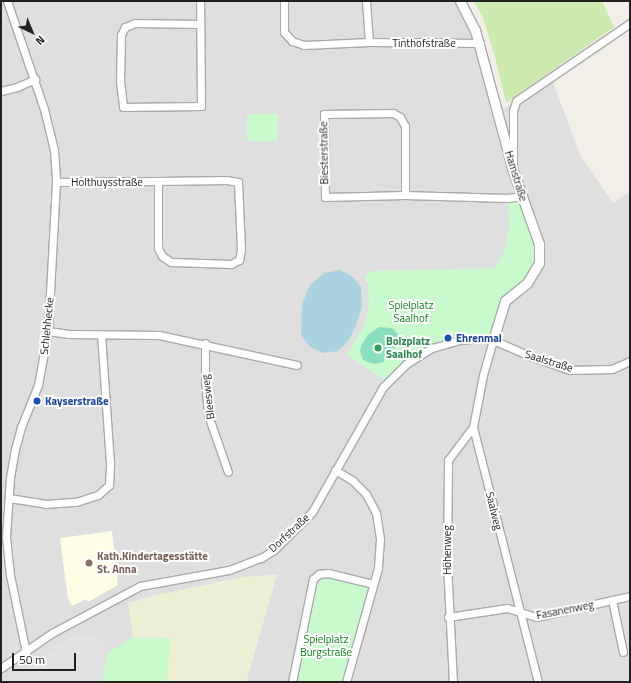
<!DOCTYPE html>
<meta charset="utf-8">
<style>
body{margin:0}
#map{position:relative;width:631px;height:683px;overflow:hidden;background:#f2efe9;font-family:"Titillium Web",sans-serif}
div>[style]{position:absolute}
.residential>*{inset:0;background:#e0dfdf}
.education>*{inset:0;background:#ffffe5}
.farmland>*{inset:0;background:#eef0d5}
.grass>*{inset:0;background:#cdebb0}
.park>*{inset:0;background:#c8facc;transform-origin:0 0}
.pitch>*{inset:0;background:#88e0be}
.parking>*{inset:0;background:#e2e2e2}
.water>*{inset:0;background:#aad3df}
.roads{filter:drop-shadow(1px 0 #a9a9a9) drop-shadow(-1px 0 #a9a9a9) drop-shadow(0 1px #a9a9a9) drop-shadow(0 -1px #a9a9a9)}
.minor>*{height:7px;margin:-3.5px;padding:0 3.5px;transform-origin:3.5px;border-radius:3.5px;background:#fff}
.tertiary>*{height:9px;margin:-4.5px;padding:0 4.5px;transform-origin:4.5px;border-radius:4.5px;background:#fff}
.dots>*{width:11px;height:11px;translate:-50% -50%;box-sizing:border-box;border:2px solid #fff;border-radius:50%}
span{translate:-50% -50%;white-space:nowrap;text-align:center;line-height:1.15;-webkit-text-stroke:4px #fff;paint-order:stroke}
.street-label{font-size:11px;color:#222}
.park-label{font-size:11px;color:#0c8416}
.transit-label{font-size:11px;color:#164399;font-weight:700}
.left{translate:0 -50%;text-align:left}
.leisure-label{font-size:11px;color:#27864d;font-weight:700}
.education-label{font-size:11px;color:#785e54;font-weight:700}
.frame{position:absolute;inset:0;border:2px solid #222;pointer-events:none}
.north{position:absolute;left:12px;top:12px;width:40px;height:40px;-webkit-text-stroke:3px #fff;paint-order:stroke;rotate:136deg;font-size:11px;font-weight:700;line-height:16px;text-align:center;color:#222}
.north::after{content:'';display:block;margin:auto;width:14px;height:18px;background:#222;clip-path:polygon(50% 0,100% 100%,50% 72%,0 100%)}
.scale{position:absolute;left:12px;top:653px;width:64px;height:18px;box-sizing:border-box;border:2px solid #222;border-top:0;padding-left:5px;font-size:12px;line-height:14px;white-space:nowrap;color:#222;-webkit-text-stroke:3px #fff;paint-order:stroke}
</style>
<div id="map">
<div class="residential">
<i style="clip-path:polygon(1px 1px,454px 1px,463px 13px,477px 52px,504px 109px,551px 76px,580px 155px,613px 203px,630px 192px,630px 682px,246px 682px,276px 575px,244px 577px,153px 596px,167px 682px,1px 682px)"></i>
</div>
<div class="education">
<i style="clip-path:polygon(112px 531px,118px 585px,88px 602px,86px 599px,72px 606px,68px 599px,60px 538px)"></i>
</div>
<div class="farmland">
<i style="clip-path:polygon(277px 575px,246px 682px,167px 682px,170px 638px,133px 637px,128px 603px,153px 596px,244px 577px)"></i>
</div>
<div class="grass">
<i style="clip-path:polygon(473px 1px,602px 1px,614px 27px,506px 103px,495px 57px,482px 15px)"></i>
</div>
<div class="park">
<i style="left:247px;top:114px;width:31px;height:27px"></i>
<i style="clip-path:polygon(521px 196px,539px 244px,539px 263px,505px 301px,493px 340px,482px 338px,432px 348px,388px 382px,347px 355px,364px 326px,369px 307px,368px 283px,364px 276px,375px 271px,496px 268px,504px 251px,509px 228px,508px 198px)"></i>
<i style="clip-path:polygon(319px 574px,373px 584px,346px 682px,292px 682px,311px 584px)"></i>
<i style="clip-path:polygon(133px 637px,170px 638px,167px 682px,102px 682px,106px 654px)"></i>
</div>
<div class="pitch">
<i style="clip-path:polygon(379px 327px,392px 328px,399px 335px,397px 345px,391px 353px,383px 362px,374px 364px,363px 360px,360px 351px,362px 344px,368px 335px)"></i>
</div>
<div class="parking">
<i style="clip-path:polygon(79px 633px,102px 640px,105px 643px,102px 682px,8px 682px,11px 677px)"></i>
</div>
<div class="water">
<i style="clip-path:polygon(340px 270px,352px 276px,361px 287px,362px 307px,356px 325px,349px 340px,338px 351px,323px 353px,310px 347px,301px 335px,302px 304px,310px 285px,324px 273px)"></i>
</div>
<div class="roads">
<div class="minor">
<i style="left:7px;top:1px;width:114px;rotate:71.1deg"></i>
<i style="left:44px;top:109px;width:42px;rotate:76.3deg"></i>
<i style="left:54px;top:150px;width:32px;rotate:86deg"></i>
<i style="left:56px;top:182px;width:149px;rotate:93.1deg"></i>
<i style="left:48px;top:331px;width:55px;rotate:100.5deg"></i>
<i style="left:38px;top:385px;width:45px;rotate:112deg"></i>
<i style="left:21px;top:427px;width:23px;rotate:105deg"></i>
<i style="left:15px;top:449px;width:29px;rotate:100deg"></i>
<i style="left:10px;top:478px;width:59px;rotate:93.9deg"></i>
<i style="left:6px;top:537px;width:38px;rotate:84deg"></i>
<i style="left:10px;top:575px;width:79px;rotate:78.3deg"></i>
<i style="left:284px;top:1px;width:31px;rotate:90deg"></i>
<i style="left:284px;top:32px;width:12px;rotate:48deg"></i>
<i style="left:292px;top:41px;width:13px;rotate:18deg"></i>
<i style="left:304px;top:45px;width:65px;rotate:-2.6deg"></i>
<i style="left:369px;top:42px;width:111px;rotate:0.5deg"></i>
<i style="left:366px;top:1px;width:41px;rotate:85.8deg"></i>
<i style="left:200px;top:24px;width:65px;rotate:-179.1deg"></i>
<i style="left:135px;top:23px;width:11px;rotate:158deg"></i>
<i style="left:125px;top:27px;width:9px;rotate:117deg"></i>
<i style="left:121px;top:35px;width:46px;rotate:91.2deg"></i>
<i style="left:120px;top:81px;width:26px;rotate:83deg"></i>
<i style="left:123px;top:107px;width:78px;rotate:-0.7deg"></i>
<i style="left:201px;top:106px;width:105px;rotate:-90.5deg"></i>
<i style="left:1px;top:91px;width:16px;rotate:-14deg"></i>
<i style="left:17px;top:87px;width:20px;rotate:-24deg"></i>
<i style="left:513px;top:165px;width:54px;rotate:-90deg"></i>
<i style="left:513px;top:111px;width:10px;rotate:-73deg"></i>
<i style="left:516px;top:101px;width:138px;rotate:-34.4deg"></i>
<i style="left:56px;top:182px;width:102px;rotate:-0.6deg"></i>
<i style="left:158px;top:181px;width:67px;rotate:90deg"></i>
<i style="left:158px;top:248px;width:9px;rotate:63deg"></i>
<i style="left:162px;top:256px;width:11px;rotate:34deg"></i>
<i style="left:171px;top:262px;width:60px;rotate:1.9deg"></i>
<i style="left:231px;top:264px;width:9px;rotate:-27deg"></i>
<i style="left:239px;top:260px;width:10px;rotate:-79deg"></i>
<i style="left:241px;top:250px;width:68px;rotate:-92.5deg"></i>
<i style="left:238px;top:182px;width:11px;rotate:-170deg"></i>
<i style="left:227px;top:180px;width:69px;rotate:179.2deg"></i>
<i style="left:405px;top:195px;width:69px;rotate:-90deg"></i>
<i style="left:405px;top:126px;width:10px;rotate:-119deg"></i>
<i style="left:400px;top:117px;width:8px;rotate:-150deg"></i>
<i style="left:393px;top:113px;width:69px;rotate:179.2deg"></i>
<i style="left:324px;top:114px;width:83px;rotate:89.3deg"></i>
<i style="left:325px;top:197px;width:80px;rotate:-1.4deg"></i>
<i style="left:405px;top:195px;width:103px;rotate:1.7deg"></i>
<i style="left:508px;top:198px;width:13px;rotate:-9deg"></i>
<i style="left:48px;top:331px;width:21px;rotate:8deg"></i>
<i style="left:69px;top:334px;width:90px;rotate:0.6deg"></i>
<i style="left:159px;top:335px;width:141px;rotate:12.3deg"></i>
<i style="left:493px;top:340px;width:36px;rotate:106deg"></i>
<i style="left:483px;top:375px;width:53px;rotate:100.9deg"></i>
<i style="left:473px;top:427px;width:263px;rotate:75.7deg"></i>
<i style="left:205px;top:343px;width:37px;rotate:90deg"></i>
<i style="left:205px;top:380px;width:35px;rotate:85deg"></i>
<i style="left:208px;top:415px;width:60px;rotate:70.7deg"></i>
<i style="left:335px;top:470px;width:21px;rotate:31deg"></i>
<i style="left:353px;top:481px;width:18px;rotate:45deg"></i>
<i style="left:366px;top:494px;width:21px;rotate:62deg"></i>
<i style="left:376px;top:513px;width:26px;rotate:81deg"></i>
<i style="left:380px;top:539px;width:29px;rotate:94deg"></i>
<i style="left:378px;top:568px;width:118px;rotate:105.7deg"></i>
<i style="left:9px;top:498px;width:36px;rotate:9deg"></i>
<i style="left:45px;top:504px;width:31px;rotate:-4deg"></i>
<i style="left:76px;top:502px;width:23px;rotate:-18deg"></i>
<i style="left:98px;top:495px;width:15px;rotate:-42deg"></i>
<i style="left:109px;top:485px;width:22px;rotate:-87deg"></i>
<i style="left:110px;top:463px;width:129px;rotate:-94deg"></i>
<i style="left:612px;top:600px;width:53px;rotate:78.1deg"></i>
<i style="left:448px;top:617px;width:60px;rotate:-8.7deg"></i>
<i style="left:507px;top:608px;width:30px;rotate:17deg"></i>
<i style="left:536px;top:617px;width:96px;rotate:-12.6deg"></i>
<i style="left:1px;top:668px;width:62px;rotate:-34.5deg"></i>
<i style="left:52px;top:633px;width:100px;rotate:-28.1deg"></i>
<i style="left:140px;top:586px;width:90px;rotate:-10.2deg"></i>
<i style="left:229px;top:570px;width:34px;rotate:-21deg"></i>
<i style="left:261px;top:558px;width:15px;rotate:-32deg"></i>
<i style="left:274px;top:550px;width:54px;rotate:-45deg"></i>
<i style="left:312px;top:512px;width:144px;rotate:-60.4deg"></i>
<i style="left:383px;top:387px;width:33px;rotate:-45deg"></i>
<i style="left:406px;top:364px;width:31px;rotate:-32deg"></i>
<i style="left:432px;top:348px;width:29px;rotate:-16deg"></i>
<i style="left:460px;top:340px;width:22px;rotate:-5deg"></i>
<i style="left:482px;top:338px;width:11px;rotate:10deg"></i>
<i style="left:493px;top:340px;width:40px;rotate:23.4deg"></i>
<i style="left:530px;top:356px;width:42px;rotate:19.3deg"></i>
<i style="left:570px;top:370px;width:42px;rotate:-1.4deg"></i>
<i style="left:612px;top:369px;width:20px;rotate:-24deg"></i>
<i style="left:292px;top:682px;width:105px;rotate:-78.5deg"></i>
<i style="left:313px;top:579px;width:8px;rotate:-40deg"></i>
<i style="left:319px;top:574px;width:9px;rotate:-6deg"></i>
<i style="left:328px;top:573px;width:46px;rotate:13.7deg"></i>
<i style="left:453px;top:682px;width:120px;rotate:-92.9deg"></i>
<i style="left:447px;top:562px;width:102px;rotate:-89.4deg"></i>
<i style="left:448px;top:460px;width:41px;rotate:-52.9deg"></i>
</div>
<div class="tertiary">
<i style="left:460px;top:1px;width:33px;rotate:63deg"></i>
<i style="left:475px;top:30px;width:146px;rotate:74.9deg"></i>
<i style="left:513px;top:171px;width:77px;rotate:70.4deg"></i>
<i style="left:539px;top:244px;width:19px;rotate:90deg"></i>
<i style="left:539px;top:263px;width:23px;rotate:121deg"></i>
<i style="left:527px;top:283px;width:28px;rotate:141deg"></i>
<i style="left:505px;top:301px;width:41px;rotate:107.1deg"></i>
</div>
</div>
<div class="dots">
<i style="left:448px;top:338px;background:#1a4fb4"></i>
<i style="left:378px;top:348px;background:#2e9e5b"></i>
<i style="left:37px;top:401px;background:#1a4fb4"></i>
<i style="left:89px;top:563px;background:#8d6e63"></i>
</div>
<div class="street-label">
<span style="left:424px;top:43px">Tinthofstraße</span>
<span style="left:324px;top:153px;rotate:-91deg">Biesterstraße</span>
<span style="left:516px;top:176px;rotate:73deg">Hamstraße</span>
<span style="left:107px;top:182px">Holthuysstraße</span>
<span style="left:47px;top:326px;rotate:-84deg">Schlehhecke</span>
<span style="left:549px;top:361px;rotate:17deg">Saalstraße</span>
<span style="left:208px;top:397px;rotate:-97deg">Bleesweg</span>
<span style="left:494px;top:511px;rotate:76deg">Saalweg</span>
<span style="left:289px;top:533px;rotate:-43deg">Dorfstraße</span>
<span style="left:447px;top:550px;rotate:-90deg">Höhenweg</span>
<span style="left:565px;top:610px;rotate:-11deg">Fasanenweg</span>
</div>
<div class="park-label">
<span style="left:411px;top:312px">Spielplatz<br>Saalhof</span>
<span style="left:326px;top:646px">Spielplatz<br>Burgstraße</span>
</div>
<div class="transit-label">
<span class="left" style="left:456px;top:338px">Ehrenmal</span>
<span class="left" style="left:45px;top:401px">Kayserstraße</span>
</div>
<div class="leisure-label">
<span class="left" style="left:386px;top:348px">Bolzplatz<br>Saalhof</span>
</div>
<div class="education-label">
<span class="left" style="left:97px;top:563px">Kath.Kindertagesstätte<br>St. Anna</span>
</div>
<div class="frame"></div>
<div class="north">N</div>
<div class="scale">50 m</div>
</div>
